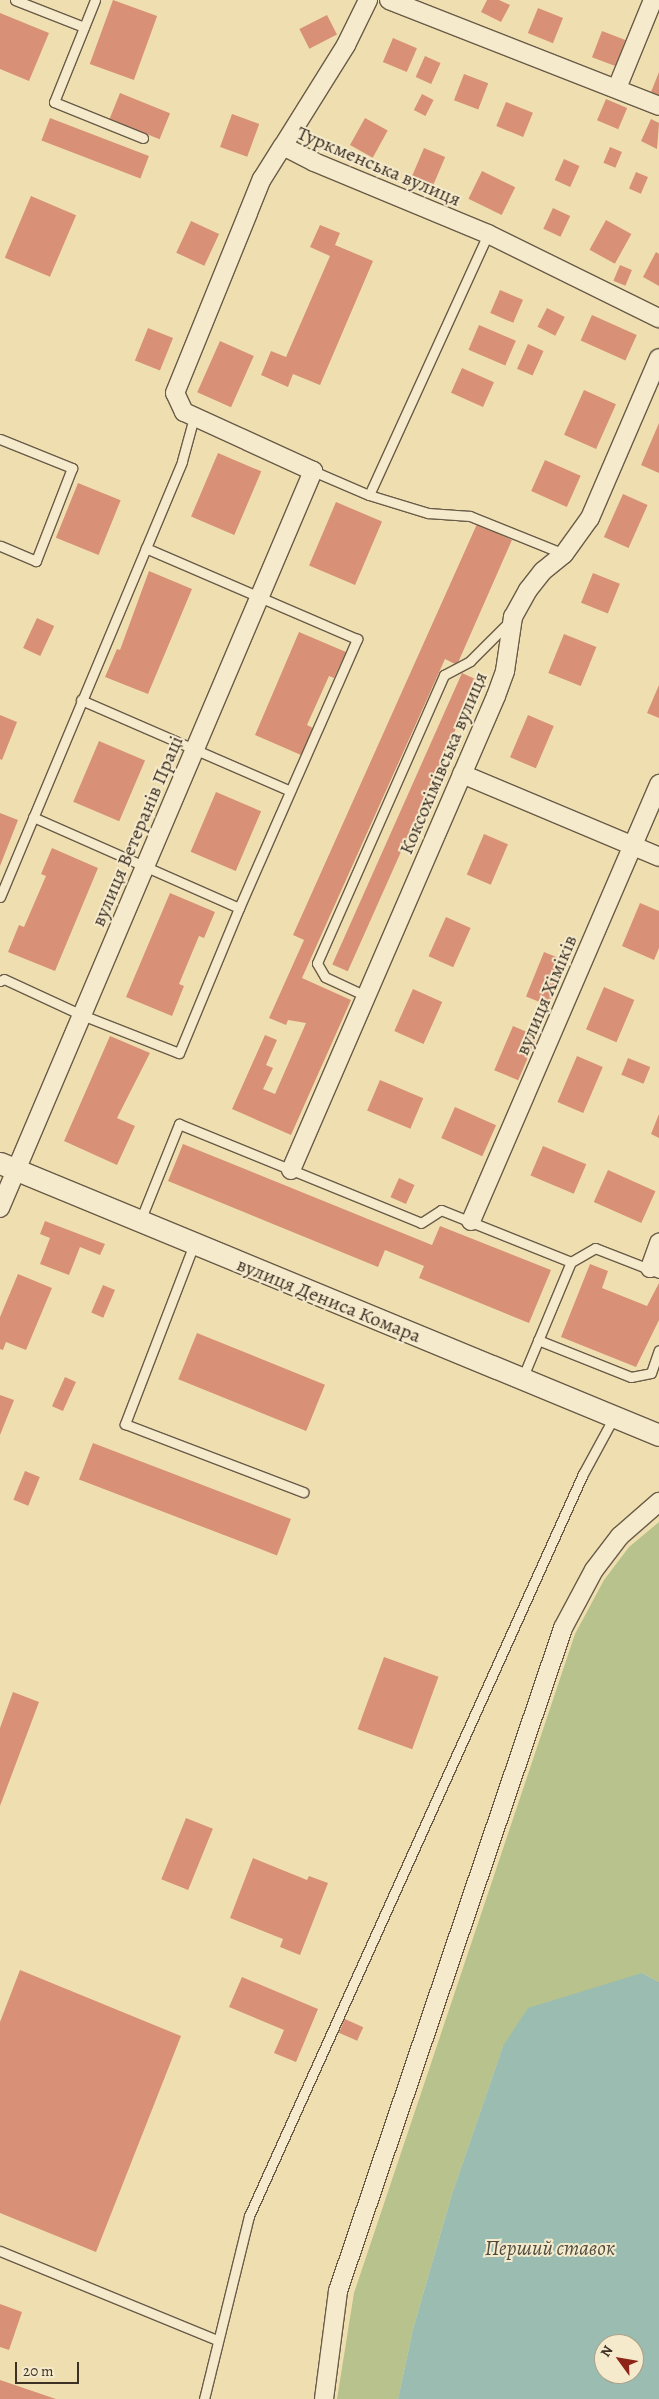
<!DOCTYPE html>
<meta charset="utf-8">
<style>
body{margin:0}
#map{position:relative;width:659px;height:2399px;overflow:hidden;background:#efdfb0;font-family:Alegreya,serif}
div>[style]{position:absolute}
.green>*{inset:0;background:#b7c28c}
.water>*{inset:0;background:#9abcb1}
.building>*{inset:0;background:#d89177;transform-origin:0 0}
.roads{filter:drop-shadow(1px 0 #6a5c48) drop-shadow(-1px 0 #6a5c48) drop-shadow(0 1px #6a5c48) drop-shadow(0 -1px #6a5c48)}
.service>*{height:9px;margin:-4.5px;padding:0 4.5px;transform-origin:4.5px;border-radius:4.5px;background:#f5eacc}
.minor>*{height:18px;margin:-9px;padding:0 9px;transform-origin:9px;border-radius:9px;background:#f5eacc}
.tertiary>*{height:21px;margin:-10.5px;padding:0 10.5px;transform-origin:10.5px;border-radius:10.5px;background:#f5eacc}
span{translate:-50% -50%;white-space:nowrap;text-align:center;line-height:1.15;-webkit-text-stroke:4px #f5eacc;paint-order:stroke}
.street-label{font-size:20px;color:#3d3025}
.water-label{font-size:21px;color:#504c41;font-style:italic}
.north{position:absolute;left:594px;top:2334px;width:50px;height:50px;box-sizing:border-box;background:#f5eacc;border:1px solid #aba089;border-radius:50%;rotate:302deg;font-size:14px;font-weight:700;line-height:20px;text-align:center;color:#3d3025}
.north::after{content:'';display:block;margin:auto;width:18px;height:22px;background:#8f2418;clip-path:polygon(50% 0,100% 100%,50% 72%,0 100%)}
.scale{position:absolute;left:15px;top:2362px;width:64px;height:22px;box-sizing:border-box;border:2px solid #3d3025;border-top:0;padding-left:6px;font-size:15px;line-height:18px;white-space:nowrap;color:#3d3025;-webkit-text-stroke:4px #f5eacc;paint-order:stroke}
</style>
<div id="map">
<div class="green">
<i style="clip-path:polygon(659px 1522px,659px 1982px,642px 1973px,503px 2046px,452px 2194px,413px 2329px,398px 2399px,337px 2399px,354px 2293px,575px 1634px,604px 1580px,629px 1547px)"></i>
</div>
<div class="water">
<i style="clip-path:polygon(evenodd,642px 1973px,659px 1982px,659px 2399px,398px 2399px,413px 2329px,452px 2194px,503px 2046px,528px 2008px,642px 1973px,604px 2344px,634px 2344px,634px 2374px,604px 2374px,604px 2344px)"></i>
</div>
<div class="building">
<i style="left:113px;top:0;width:47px;height:68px;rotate:20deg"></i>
<i style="clip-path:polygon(487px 0,499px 0,510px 5px,501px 22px,481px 12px)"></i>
<i style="left:538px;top:8px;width:27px;height:27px;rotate:22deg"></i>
<i style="clip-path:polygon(0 13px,49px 33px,29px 81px,0 69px)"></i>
<i style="left:327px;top:15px;width:22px;height:31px;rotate:63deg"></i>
<i style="left:602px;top:31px;width:25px;height:28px;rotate:21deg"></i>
<i style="left:393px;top:38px;width:26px;height:26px;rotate:23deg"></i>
<i style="left:425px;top:56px;width:17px;height:23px;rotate:24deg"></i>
<i style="clip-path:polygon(659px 72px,659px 95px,651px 92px)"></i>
<i style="left:464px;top:74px;width:26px;height:28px;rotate:21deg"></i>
<i style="left:120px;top:93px;width:54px;height:28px;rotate:22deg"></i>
<i style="left:422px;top:94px;width:13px;height:18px;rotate:27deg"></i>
<i style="left:606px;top:99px;width:23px;height:23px;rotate:23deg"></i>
<i style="left:506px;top:102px;width:29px;height:26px;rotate:22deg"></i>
<i style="left:232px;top:114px;width:29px;height:35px;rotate:20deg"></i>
<i style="left:50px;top:118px;width:106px;height:24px;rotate:21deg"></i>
<i style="left:365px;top:118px;width:26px;height:31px;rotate:29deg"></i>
<i style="clip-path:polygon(651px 119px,659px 123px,657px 149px,641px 141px)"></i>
<i style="left:610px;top:147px;width:13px;height:17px;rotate:23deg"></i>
<i style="left:424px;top:148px;width:23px;height:31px;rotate:23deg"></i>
<i style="left:564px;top:159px;width:17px;height:23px;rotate:24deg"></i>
<i style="left:482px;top:171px;width:37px;height:31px;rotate:26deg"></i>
<i style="left:636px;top:172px;width:13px;height:18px;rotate:23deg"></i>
<i style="left:31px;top:196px;width:49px;height:67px;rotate:23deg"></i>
<i style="left:553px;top:208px;width:19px;height:23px;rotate:25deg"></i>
<i style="left:606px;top:220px;width:29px;height:34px;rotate:29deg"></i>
<i style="left:191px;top:221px;width:31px;height:35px;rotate:25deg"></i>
<i style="clip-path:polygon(320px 225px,340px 233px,335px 245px,373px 261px,320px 385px,293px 374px,288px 387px,261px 375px,271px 351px,286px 357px,330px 256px,310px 247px)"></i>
<i style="clip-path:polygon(656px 252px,659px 254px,659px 286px,643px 277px)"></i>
<i style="left:620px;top:265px;width:13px;height:17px;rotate:23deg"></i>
<i style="left:500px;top:290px;width:25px;height:25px;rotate:23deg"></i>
<i style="left:547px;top:308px;width:20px;height:21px;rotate:27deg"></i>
<i style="left:592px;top:315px;width:49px;height:28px;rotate:24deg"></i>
<i style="left:479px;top:325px;width:40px;height:27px;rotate:23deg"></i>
<i style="left:148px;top:328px;width:27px;height:35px;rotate:22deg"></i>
<i style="left:220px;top:341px;width:37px;height:56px;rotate:24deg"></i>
<i style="left:528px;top:344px;width:17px;height:27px;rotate:24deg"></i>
<i style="left:462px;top:368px;width:35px;height:27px;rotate:24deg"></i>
<i style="left:584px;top:390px;width:35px;height:49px;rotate:24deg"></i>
<i style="clip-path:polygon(659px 423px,659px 473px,641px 465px)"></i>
<i style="left:218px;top:453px;width:47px;height:69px;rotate:23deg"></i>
<i style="left:545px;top:460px;width:39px;height:34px;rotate:24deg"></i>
<i style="left:78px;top:483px;width:46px;height:59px;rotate:22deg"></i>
<i style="left:623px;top:494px;width:27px;height:47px;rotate:24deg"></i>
<i style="left:336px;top:502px;width:50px;height:69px;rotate:23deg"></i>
<i style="clip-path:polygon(477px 524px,512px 540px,457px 665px,445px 659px,302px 978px,351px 1000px,291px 1135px,232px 1109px,265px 1035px,277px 1040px,266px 1065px,273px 1068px,263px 1089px,275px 1094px,306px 1023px,288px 1020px,286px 1025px,269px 1018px,304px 940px,293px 935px)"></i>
<i style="clip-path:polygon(149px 571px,192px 589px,148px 694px,105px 677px,117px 649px,120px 650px)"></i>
<i style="left:593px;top:573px;width:29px;height:32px;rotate:22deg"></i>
<i style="left:37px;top:618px;width:19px;height:33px;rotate:25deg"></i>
<i style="clip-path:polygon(299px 632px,346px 652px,334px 678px,329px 676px,307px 725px,313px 728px,301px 755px,255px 735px)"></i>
<i style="left:564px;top:634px;width:35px;height:42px;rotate:22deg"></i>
<i style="left:462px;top:673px;width:17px;height:319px;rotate:24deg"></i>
<i style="clip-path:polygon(659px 685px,659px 718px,647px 713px)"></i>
<i style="clip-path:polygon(0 715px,17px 722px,2px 760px,0 759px)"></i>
<i style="left:528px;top:715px;width:28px;height:46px;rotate:23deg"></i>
<i style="left:99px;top:741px;width:50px;height:66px;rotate:23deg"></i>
<i style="left:216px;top:792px;width:49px;height:65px;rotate:23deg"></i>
<i style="clip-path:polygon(0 813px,18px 820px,0 866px)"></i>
<i style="left:484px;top:834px;width:26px;height:44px;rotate:23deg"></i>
<i style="clip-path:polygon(52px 848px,98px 868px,55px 971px,8px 952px,19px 925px,24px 927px,46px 876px,41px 874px)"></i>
<i style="clip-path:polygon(170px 893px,215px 912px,204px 938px,199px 936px,179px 984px,184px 986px,172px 1016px,126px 997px)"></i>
<i style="clip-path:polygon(640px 903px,659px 911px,659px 948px,654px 960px,622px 946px)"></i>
<i style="left:446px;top:917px;width:27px;height:43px;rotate:24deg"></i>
<i style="left:544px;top:952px;width:24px;height:48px;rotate:22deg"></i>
<i style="left:604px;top:987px;width:33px;height:46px;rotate:23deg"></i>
<i style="left:413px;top:989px;width:32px;height:46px;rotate:24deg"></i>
<i style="left:513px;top:1026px;width:26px;height:48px;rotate:23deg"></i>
<i style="clip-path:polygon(110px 1036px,150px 1053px,117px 1118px,135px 1126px,117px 1165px,64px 1141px)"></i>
<i style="left:577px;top:1056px;width:28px;height:50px;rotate:23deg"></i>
<i style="left:628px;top:1058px;width:24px;height:18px;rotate:22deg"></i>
<i style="left:380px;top:1080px;width:47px;height:33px;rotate:23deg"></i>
<i style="left:455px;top:1107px;width:45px;height:34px;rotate:24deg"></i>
<i style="clip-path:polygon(659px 1114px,659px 1138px,651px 1134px)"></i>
<i style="clip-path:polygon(183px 1144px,432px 1245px,440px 1226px,551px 1270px,529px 1323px,419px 1278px,424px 1266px,385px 1250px,378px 1267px,168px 1181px)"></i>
<i style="left:543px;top:1146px;width:47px;height:32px;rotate:23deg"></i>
<i style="left:608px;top:1170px;width:52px;height:35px;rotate:24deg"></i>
<i style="left:399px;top:1178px;width:17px;height:21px;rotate:24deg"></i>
<i style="clip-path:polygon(45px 1221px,105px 1244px,100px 1255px,80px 1247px,69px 1275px,40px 1264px,50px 1238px,40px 1234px)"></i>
<i style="clip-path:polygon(590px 1264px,608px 1271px,602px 1288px,647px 1306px,659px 1283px,659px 1320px,636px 1367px,561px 1337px)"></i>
<i style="clip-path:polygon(18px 1274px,52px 1288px,26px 1350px,6px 1342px,3px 1350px,0 1349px,0 1317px)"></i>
<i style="left:103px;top:1285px;width:13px;height:30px;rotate:23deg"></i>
<i style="left:197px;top:1333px;width:138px;height:50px;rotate:22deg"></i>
<i style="left:65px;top:1377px;width:12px;height:32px;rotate:24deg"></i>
<i style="clip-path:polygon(0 1395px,14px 1400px,0 1435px)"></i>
<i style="left:93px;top:1443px;width:212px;height:39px;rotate:21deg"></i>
<i style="left:25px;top:1471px;width:16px;height:31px;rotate:22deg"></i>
<i style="left:384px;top:1657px;width:58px;height:77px;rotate:20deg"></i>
<i style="clip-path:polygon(13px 1692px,39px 1702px,0 1806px,0 1728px)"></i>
<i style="left:186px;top:1818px;width:29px;height:66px;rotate:22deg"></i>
<i style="clip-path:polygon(253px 1858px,307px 1880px,309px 1876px,328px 1883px,300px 1955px,280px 1947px,283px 1939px,230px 1918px)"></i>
<i style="clip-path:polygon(20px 1970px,181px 2036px,96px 2252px,0 2213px,0 2022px)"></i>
<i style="clip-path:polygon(242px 1977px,318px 2009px,296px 2062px,274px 2053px,284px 2030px,229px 2007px)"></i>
<i style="left:345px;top:2019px;width:20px;height:15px;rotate:24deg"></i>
<i style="clip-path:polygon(0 2304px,22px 2312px,9px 2350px,0 2347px)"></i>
<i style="clip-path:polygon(0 2380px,56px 2399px,0 2399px)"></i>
</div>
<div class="roads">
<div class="service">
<i style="left:15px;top:0;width:74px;rotate:21.4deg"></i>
<i style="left:95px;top:0;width:110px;rotate:111.9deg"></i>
<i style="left:54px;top:102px;width:96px;rotate:22deg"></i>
<i style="left:0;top:439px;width:78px;rotate:21.9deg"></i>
<i style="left:72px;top:468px;width:100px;rotate:111.2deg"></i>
<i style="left:36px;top:561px;width:39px;rotate:-157deg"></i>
<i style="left:313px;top:471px;width:61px;rotate:23.2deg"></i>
<i style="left:369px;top:495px;width:62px;rotate:17deg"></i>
<i style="left:428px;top:513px;width:42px;rotate:4.1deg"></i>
<i style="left:470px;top:516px;width:101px;rotate:22deg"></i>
<i style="left:369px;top:495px;width:287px;rotate:-65.5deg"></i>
<i style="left:81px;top:700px;width:228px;rotate:23.5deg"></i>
<i style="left:33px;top:817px;width:225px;rotate:23.8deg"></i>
<i style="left:0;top:897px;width:472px;rotate:-67.3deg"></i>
<i style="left:182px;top:461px;width:46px;rotate:-74.7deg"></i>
<i style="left:0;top:981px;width:4px;rotate:-27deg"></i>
<i style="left:4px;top:979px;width:86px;rotate:24.8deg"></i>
<i style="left:82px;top:1015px;width:104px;rotate:21.4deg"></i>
<i style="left:179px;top:1053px;width:157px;rotate:-67.5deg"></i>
<i style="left:239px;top:908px;width:294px;rotate:-66.3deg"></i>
<i style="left:357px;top:639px;width:230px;rotate:-156.7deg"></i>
<i style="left:366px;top:996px;width:45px;rotate:-155.1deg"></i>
<i style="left:325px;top:977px;width:16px;rotate:-120deg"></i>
<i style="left:317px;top:963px;width:315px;rotate:-66.2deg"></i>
<i style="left:444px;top:675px;width:30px;rotate:-28deg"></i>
<i style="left:470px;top:661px;width:57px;rotate:-45deg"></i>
<i style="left:140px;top:1221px;width:105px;rotate:-68.1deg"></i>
<i style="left:179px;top:1124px;width:261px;rotate:22.2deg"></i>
<i style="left:421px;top:1223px;width:24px;rotate:-33deg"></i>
<i style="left:441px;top:1210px;width:140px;rotate:21.8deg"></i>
<i style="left:571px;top:1262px;width:28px;rotate:-30deg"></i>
<i style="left:595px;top:1248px;width:69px;rotate:21.3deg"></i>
<i style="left:194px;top:1244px;width:193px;rotate:111deg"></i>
<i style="left:125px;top:1424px;width:191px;rotate:20.9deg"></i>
<i style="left:538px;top:1340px;width:100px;rotate:21.7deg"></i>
<i style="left:631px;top:1377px;width:20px;rotate:-11deg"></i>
<i style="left:651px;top:1373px;width:24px;rotate:-71deg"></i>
<i style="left:522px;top:1379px;width:127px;rotate:-67.3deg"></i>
<i style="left:0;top:2251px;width:235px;rotate:22.3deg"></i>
<i style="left:204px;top:2399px;width:188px;rotate:-76.2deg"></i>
<i style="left:249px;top:2216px;width:814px;rotate:-65.77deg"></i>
<i style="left:583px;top:1474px;width:65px;rotate:-61.5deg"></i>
</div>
<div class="minor">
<i style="left:389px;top:0;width:290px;rotate:21.4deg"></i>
<i style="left:617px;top:88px;width:95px;rotate:-67.8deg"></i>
<i style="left:283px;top:146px;width:119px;rotate:-58deg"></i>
<i style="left:346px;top:45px;width:50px;rotate:-63.9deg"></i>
<i style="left:462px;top:774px;width:214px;rotate:22.8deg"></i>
<i style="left:291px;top:1170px;width:516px;rotate:-66.61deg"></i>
<i style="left:496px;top:696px;width:27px;rotate:-70deg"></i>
<i style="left:505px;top:671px;width:55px;rotate:-81.6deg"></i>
<i style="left:513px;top:617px;width:31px;rotate:-61deg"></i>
<i style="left:528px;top:590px;width:24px;rotate:-52deg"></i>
<i style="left:543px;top:571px;width:27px;rotate:-39deg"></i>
<i style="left:564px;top:554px;width:44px;rotate:-54.2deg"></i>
<i style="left:590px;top:518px;width:174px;rotate:-66.7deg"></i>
<i style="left:0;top:1208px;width:801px;rotate:-66.99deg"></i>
<i style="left:313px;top:471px;width:142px;rotate:-155.4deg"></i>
<i style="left:184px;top:412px;width:21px;rotate:-115deg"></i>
<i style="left:175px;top:393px;width:194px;rotate:-67.9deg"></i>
<i style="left:248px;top:213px;width:37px;rotate:-68deg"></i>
<i style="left:262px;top:179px;width:39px;rotate:-58deg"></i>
<i style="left:283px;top:146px;width:35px;rotate:27deg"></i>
<i style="left:314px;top:162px;width:188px;rotate:22.5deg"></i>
<i style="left:488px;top:234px;width:191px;rotate:26.2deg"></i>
<i style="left:471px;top:1221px;width:476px;rotate:-66.7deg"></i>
<i style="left:650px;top:1268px;width:27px;rotate:-70deg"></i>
<i style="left:324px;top:2399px;width:109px;rotate:-82.6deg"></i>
<i style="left:338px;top:2291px;width:700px;rotate:-71.25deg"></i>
<i style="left:563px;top:1628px;width:66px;rotate:-61.9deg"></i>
<i style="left:594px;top:1570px;width:43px;rotate:-52.6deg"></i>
<i style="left:620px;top:1536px;width:52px;rotate:-41.1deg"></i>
</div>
<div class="tertiary">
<i style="left:0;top:1163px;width:713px;rotate:22.43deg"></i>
</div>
</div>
<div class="street-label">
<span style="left:379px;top:166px;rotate:23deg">Туркменська вулиця</span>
<span style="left:443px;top:763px;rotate:-67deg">Коксохімівська вулиця</span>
<span style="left:137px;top:831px;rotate:-67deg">вулиця Ветеранів Праці</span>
<span style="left:546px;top:995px;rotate:-67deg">вулиця Хіміків</span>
<span style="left:329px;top:1300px;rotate:22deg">вулиця Дениса Комара</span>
</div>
<div class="water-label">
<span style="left:550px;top:2248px">Перший ставок</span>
</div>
<div class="north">N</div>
<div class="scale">20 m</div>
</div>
